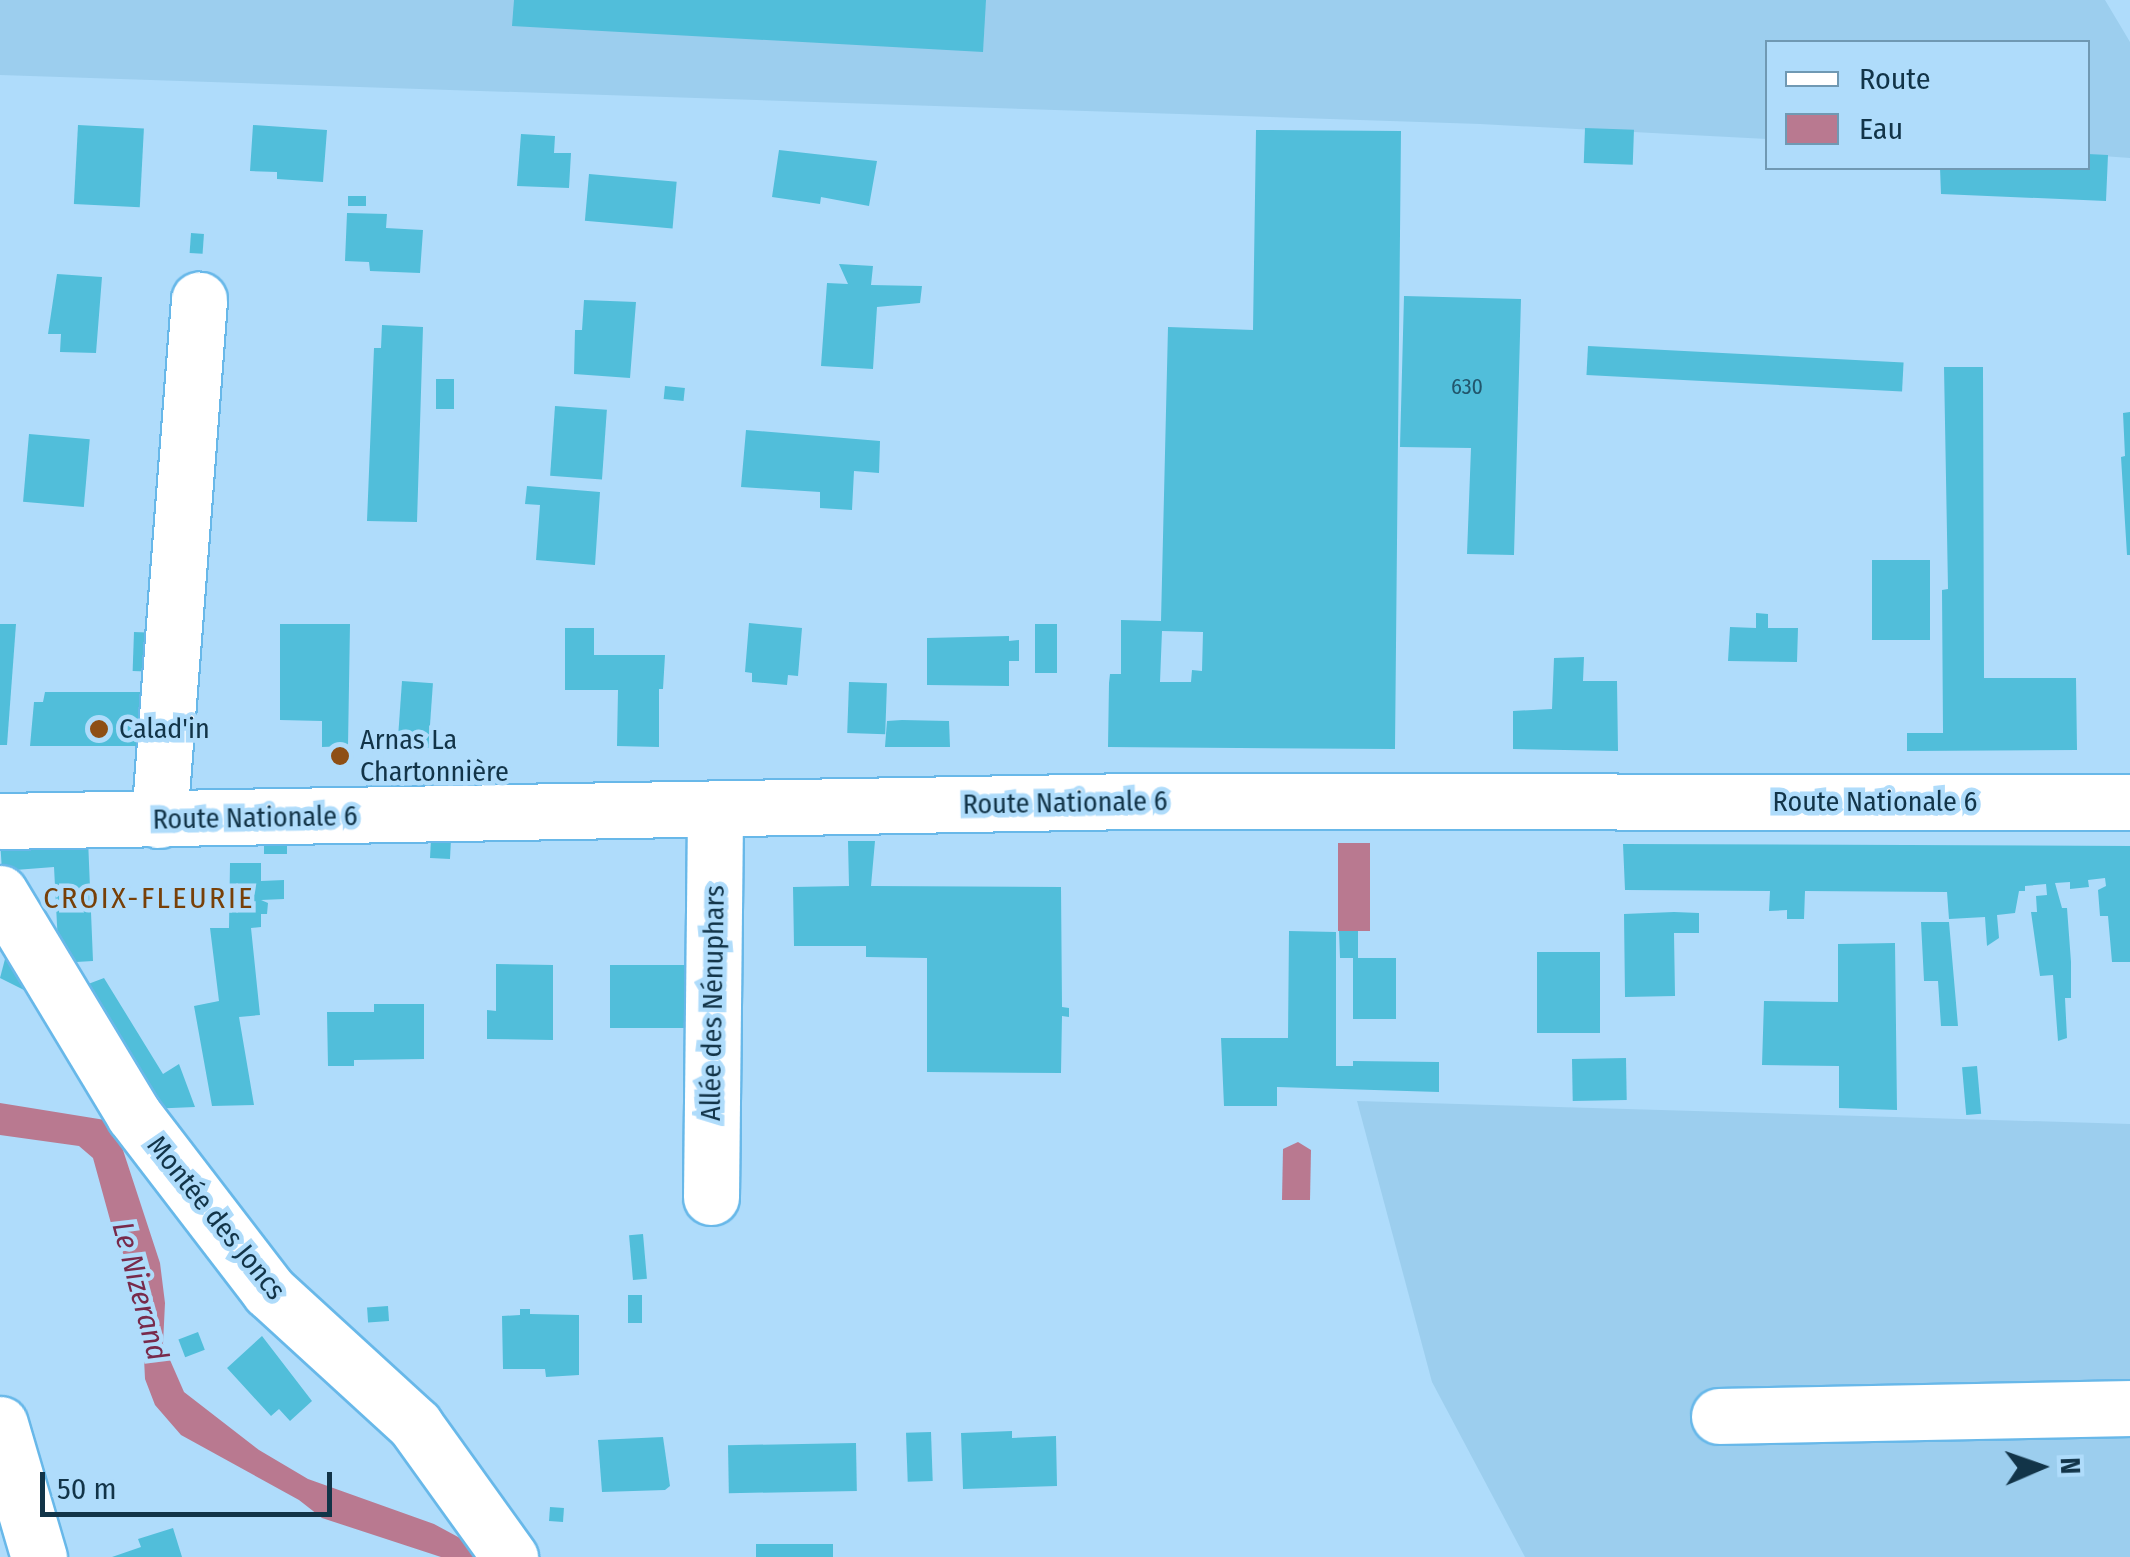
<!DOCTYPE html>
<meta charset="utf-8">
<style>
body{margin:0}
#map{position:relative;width:2130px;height:1557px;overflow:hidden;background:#afdcfb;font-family:"Fira Sans Condensed",sans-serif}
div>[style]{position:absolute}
.built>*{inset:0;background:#9cceee}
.water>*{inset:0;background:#b97990;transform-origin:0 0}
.building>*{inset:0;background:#51beda;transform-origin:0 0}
.roads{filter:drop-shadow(2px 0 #68b8e9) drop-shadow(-2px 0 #68b8e9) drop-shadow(0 2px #68b8e9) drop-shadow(0 -2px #68b8e9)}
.minor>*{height:55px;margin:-27.5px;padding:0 27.5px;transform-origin:27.5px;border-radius:27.5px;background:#fff}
.major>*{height:55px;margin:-27.5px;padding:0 27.5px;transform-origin:27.5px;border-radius:27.5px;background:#fff}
.dots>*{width:28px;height:28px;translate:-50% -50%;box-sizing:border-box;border:5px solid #afdcfb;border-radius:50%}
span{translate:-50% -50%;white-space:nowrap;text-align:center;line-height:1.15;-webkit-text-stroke:9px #afdcfb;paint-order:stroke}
.number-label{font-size:22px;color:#22566c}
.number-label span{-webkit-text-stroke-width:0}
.poi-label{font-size:28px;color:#123448}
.left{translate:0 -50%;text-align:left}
.street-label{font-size:28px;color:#123448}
.neighbourhood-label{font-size:30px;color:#784008;letter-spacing:2.5px}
.water-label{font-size:30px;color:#782a4b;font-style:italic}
.legend{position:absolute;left:1765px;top:40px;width:325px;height:130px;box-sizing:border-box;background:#afdcfb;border:2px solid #7099b3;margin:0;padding:12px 18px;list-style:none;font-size:30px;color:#123448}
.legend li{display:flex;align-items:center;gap:20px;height:50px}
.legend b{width:50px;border:2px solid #7099b3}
.north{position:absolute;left:1990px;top:1417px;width:100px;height:100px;-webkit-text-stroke:8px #afdcfb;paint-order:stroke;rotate:88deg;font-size:28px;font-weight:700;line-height:40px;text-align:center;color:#123448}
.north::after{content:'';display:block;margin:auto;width:35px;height:45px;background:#123448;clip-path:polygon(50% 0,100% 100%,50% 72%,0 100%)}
.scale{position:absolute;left:40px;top:1472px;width:292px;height:45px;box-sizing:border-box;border:5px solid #123448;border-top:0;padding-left:12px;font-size:30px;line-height:35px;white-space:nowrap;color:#123448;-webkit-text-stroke:8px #afdcfb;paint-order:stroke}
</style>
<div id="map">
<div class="built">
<i style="clip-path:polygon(0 0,2105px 0,2130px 42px,2130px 158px,2088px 155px,2088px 42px,1768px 42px,1767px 139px,1480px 124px,0 75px)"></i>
<i style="clip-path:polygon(1357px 1101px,2130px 1124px,2130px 1557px,1525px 1557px,1432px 1382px)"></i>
</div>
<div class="water">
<i style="left:1338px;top:843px;width:32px;height:88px"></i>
<i style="clip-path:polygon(0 1103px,105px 1120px,121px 1144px,160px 1263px,165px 1303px,163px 1344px,184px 1392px,259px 1450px,308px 1479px,434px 1524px,471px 1544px,483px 1557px,441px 1557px,322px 1518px,299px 1500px,181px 1435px,155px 1405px,145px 1379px,141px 1296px,112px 1227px,93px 1158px,79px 1146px,0 1135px)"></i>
<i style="clip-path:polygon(1298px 1142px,1311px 1150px,1310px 1200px,1282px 1200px,1283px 1149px)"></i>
</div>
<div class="building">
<i style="clip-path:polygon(514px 0,986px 0,983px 52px,512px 26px)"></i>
<i style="left:78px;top:125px;width:66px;height:79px;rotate:3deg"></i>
<i style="clip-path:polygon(253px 125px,327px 130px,323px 182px,277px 179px,277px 172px,250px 171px)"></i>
<i style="left:1585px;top:128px;width:49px;height:35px;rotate:2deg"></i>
<i style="clip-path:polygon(evenodd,1256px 130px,1401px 131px,1395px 749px,1108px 747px,1109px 683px,1110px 674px,1121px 674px,1121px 620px,1161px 621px,1168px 327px,1253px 330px,1256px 130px,1162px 631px,1203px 632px,1202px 671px,1192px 670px,1191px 682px,1160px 682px,1162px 631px)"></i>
<i style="clip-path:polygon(521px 134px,555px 136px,554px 153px,571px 153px,569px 188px,517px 186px)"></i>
<i style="clip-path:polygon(779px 150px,877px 161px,869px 206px,821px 197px,820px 204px,772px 197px)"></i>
<i style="clip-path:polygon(2088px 154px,2108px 155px,2106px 201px,1941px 194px,1940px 168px,2088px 168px)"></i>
<i style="left:589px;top:174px;width:88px;height:47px;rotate:5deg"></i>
<i style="left:348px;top:196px;width:18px;height:10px"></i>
<i style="clip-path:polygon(347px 213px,387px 214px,386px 228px,423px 230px,420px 273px,370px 271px,369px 262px,345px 261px)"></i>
<i style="left:191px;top:233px;width:13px;height:20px;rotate:4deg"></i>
<i style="clip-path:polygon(839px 264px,873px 266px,871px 285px,922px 286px,920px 303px,877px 307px,873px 369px,821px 366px,827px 283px,848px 284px)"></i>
<i style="clip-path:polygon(57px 274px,102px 277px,96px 353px,60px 352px,61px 334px,48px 334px)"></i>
<i style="clip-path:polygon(1404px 296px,1521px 299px,1514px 555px,1467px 554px,1471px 448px,1400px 447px)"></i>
<i style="clip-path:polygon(584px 300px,636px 302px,630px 378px,574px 374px,575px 330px,582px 330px)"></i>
<i style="clip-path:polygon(382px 325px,423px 327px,417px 522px,367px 521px,374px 348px,381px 348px)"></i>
<i style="left:1588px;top:346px;width:316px;height:29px;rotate:3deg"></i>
<i style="clip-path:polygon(1944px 367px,1983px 367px,1984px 678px,2076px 678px,2077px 750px,1907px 751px,1907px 733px,1943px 733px,1942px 590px,1948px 589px)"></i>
<i style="left:436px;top:379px;width:18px;height:30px"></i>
<i style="left:665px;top:386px;width:20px;height:13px;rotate:6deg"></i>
<i style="left:555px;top:406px;width:52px;height:70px;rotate:4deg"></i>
<i style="clip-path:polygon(2130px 412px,2130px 555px,2127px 555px,2121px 457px,2125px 456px,2123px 413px)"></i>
<i style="clip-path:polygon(746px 430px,880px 441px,879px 473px,854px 471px,852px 510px,820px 508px,820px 492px,741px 487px)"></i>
<i style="left:29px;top:434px;width:61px;height:68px;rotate:5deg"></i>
<i style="clip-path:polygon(527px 486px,600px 492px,595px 565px,536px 560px,540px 505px,525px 504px)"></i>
<i style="left:1930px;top:560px;width:80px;height:58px;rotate:90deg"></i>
<i style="clip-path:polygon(1756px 613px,1768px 614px,1768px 628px,1798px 628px,1797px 662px,1728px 661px,1730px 627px,1756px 628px)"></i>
<i style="clip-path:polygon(749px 623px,802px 628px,798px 676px,788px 675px,787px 685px,752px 682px,752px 673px,745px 672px)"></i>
<i style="clip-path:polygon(0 624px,16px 624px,7px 745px,0 745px)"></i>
<i style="clip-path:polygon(280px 624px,350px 624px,348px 746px,322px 747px,322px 721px,280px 720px)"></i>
<i style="left:1035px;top:624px;width:22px;height:49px"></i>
<i style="clip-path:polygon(565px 628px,594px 628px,594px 655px,665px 655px,663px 689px,659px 689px,659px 747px,617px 746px,618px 690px,565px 690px)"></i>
<i style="left:134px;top:632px;width:26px;height:39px;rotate:2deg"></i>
<i style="clip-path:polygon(1009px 636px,1009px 641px,1019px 640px,1019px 661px,1009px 661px,1009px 686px,927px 685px,927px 638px)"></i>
<i style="clip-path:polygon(1584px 657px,1583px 681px,1617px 681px,1618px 751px,1513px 749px,1513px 711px,1552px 709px,1554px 658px)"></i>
<i style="left:402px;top:681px;width:31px;height:65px;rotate:4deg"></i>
<i style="left:849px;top:682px;width:38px;height:51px;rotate:2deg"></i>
<i style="clip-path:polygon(45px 692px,157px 692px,152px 746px,30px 746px,34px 702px,43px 702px)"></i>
<i style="clip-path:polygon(902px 720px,949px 721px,950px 747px,885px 747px,887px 721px)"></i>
<i style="clip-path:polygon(88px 839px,93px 961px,59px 963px,54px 867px,2px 871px,0 840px)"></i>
<i style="left:264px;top:839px;width:23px;height:15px"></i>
<i style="left:431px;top:839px;width:20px;height:19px;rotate:3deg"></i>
<i style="clip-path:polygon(848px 841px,875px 841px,871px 886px,1061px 887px,1062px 1007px,1069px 1008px,1069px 1017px,1062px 1016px,1061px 1073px,927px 1072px,927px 958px,866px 957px,866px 946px,794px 946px,793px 887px,849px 886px)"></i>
<i style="clip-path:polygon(1623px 844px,2130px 846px,2130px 962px,2112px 962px,2108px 916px,2100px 916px,2098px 890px,2106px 886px,2105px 878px,2088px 880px,2089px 887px,2070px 889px,2070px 882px,2055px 883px,2062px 908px,2067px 908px,2071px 962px,2071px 998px,2065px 998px,2067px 1038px,2058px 1041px,2053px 975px,2040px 976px,2031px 912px,2037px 912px,2036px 896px,2047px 895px,2046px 884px,2025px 886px,2025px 891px,2019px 891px,2015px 913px,1997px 915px,1999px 938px,1987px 946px,1985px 917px,1949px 919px,1947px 892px,1805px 891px,1804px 919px,1787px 919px,1787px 910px,1769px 911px,1770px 891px,1625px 890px)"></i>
<i style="clip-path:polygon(230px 863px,261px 863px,261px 881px,284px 880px,284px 899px,261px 900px,268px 903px,267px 914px,261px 914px,261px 927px,251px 928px,260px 1015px,239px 1017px,254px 1105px,212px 1106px,194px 1006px,219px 1001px,210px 928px,229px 928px)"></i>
<i style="clip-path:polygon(1674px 912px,1699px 913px,1699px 933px,1674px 933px,1675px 996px,1625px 997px,1624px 914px)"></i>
<i style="clip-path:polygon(1921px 922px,1949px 922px,1958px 1026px,1941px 1026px,1938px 981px,1924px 981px)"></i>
<i style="clip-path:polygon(1289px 931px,1336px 932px,1336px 1066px,1353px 1066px,1353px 1061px,1439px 1062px,1439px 1092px,1277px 1087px,1277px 1106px,1224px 1106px,1221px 1038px,1288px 1038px)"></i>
<i style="clip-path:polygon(1339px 931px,1358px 931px,1358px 958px,1396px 958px,1396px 1019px,1353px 1019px,1353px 958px,1340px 958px)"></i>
<i style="clip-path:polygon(1895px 943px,1897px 1110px,1839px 1108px,1839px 1066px,1762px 1065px,1764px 1001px,1838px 1002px,1838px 944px)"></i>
<i style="left:1600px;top:952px;width:81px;height:63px;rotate:90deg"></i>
<i style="clip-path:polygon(27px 958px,52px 1004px,0 978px,5px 959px)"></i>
<i style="clip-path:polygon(496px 964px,553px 965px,553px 1040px,487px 1039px,487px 1010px,496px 1011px)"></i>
<i style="left:610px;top:965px;width:75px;height:63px"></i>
<i style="clip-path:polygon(104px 978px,163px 1074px,179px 1064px,195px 1107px,148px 1109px,75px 989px)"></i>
<i style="clip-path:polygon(374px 1004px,424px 1004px,424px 1059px,354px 1060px,354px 1066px,328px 1066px,327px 1012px,374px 1012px)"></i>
<i style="left:1626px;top:1058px;width:42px;height:54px;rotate:89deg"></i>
<i style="left:1977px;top:1066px;width:48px;height:15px;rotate:85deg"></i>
<i style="left:643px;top:1234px;width:45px;height:14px;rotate:85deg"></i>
<i style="left:628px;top:1295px;width:14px;height:28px"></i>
<i style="left:388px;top:1306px;width:15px;height:21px;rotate:86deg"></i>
<i style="clip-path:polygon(520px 1309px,530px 1309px,530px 1314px,579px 1315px,579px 1375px,546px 1377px,545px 1369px,503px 1369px,502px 1316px,520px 1315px)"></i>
<i style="left:198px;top:1332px;width:19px;height:21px;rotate:69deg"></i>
<i style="clip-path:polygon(262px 1336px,312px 1401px,290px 1421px,279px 1409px,271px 1416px,227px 1368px)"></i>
<i style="clip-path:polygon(1012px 1431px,1012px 1438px,1056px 1436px,1057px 1486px,963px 1489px,961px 1433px)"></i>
<i style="left:931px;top:1432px;width:49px;height:25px;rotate:88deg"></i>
<i style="clip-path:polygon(663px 1437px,670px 1486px,665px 1490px,602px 1492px,598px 1440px)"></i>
<i style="left:856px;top:1443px;width:48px;height:128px;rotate:89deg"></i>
<i style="left:550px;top:1507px;width:14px;height:14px;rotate:4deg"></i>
<i style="clip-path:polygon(173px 1528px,182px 1557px,112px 1557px,141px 1547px,138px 1539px)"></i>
<i style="left:756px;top:1544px;width:77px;height:13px"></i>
</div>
<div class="roads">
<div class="minor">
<i style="left:159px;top:820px;width:522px;rotate:-85.6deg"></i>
<i style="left:0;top:893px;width:259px;rotate:58.9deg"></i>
<i style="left:134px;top:1115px;width:222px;rotate:52.5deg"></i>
<i style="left:269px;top:1291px;width:198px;rotate:42.5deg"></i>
<i style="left:415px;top:1425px;width:163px;rotate:54.3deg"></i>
<i style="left:711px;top:1197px;width:388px;rotate:-89.4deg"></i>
<i style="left:1719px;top:1416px;width:411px;rotate:-1.1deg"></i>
<i style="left:0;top:1424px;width:139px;rotate:73.7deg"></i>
</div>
<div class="major">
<i style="left:0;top:821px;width:1133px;rotate:-1.01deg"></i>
<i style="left:1133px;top:801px;width:997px;rotate:0.06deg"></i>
</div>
</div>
<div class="dots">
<i style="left:99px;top:729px;background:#8e4f15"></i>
<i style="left:340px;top:756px;background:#8e4f15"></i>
</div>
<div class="number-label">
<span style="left:1467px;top:387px">630</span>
</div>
<div class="poi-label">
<span class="left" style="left:119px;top:729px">Calad'in</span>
<span class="left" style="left:360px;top:756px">Arnas La<br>Chartonnière</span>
</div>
<div class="street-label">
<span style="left:1875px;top:802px">Route Nationale 6</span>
<span style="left:1065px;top:803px;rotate:-1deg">Route Nationale 6</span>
<span style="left:255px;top:818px;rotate:-1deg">Route Nationale 6</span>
<span style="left:713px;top:1003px;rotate:-89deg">Allée des Nénuphars</span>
<span style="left:216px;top:1218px;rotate:51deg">Montée des Joncs</span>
</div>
<div class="neighbourhood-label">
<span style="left:149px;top:898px">CROIX-FLEURIE</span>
</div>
<div class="water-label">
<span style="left:140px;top:1291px;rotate:75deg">Le Nizerand</span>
</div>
<ul class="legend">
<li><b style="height:12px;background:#fff"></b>Route</li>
<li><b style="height:28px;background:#b97990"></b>Eau</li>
</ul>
<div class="north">N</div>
<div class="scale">50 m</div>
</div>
